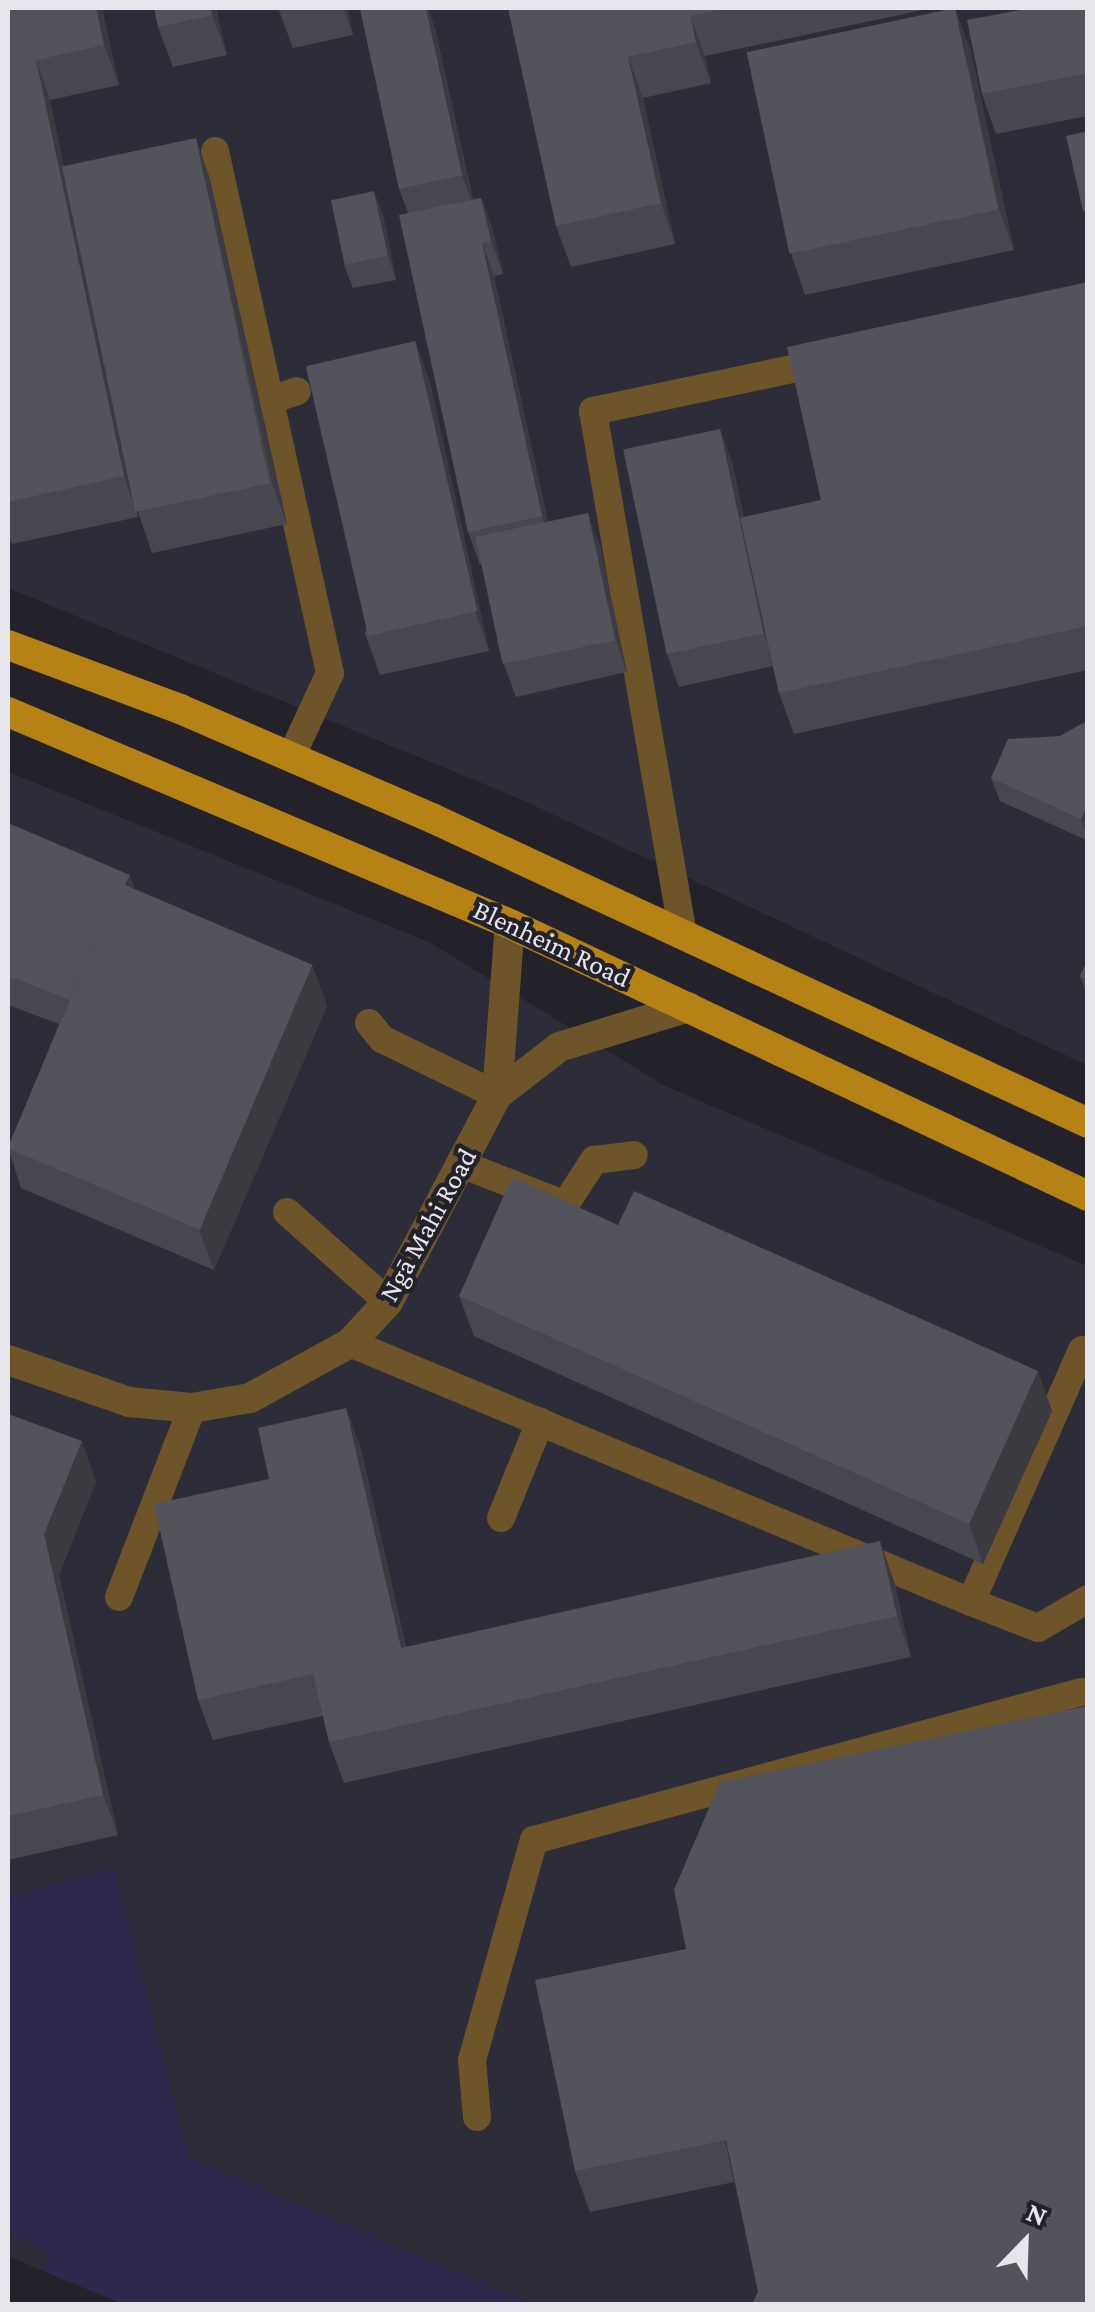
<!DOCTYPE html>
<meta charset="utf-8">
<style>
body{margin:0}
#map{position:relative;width:1095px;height:2312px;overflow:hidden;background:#23222a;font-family:"Crimson Pro",serif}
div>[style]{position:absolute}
.built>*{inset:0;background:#2d2c39}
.green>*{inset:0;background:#2e284d}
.lane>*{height:28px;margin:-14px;padding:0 14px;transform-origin:14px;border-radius:14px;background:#6d5429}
.street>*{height:30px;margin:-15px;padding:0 15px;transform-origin:15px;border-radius:15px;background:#6d5429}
.primary>*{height:30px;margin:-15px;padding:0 15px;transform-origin:15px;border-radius:15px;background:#b78215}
.rail>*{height:8px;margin-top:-4px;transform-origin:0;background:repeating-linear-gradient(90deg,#8e8d94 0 18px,transparent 0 36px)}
.wall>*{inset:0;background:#47474f}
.shaded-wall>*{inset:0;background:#3a3a40}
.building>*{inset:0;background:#53535c;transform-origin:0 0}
span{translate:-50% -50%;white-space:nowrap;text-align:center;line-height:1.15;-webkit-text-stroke:9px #23222a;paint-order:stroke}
.street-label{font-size:28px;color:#e7e6ec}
.frame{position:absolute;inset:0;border:10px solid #e7e6ec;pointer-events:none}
.north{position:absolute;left:975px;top:2192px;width:100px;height:100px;-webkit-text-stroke:8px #23222a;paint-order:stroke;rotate:23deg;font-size:28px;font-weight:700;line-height:40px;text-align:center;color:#e7e6ec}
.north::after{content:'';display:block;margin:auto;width:35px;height:45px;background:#e7e6ec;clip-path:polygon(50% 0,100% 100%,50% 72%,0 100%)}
</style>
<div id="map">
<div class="built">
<i style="clip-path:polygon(8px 8px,1087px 8px,1087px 1065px,518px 798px,8px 588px)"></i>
<i style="clip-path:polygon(8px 772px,429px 942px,665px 1086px,1087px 1266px,1087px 2304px,123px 2304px,8px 2256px)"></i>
</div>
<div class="green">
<i style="clip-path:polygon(114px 1867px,188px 2157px,531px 2304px,123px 2304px,43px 2271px,49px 2255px,8px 2231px,8px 1897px)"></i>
</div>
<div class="lane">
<i style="left:215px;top:151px;width:535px;rotate:77.58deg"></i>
<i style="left:330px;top:673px;width:93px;rotate:114.9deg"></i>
<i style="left:270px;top:400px;width:28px;rotate:-18deg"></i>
<i style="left:683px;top:935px;width:532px;rotate:-99.75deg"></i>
<i style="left:593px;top:411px;width:238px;rotate:-11.9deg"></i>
<i style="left:369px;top:1023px;width:21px;rotate:51deg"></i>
<i style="left:382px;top:1039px;width:128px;rotate:26deg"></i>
<i style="left:464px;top:1165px;width:109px;rotate:21.6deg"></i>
<i style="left:565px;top:1205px;width:54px;rotate:-57.2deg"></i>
<i style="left:594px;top:1160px;width:40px;rotate:-7.1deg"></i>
<i style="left:287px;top:1212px;width:135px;rotate:41.7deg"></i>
<i style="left:350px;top:1343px;width:673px;rotate:22.64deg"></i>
<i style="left:1082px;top:1350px;width:275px;rotate:113.8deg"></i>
<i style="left:971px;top:1602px;width:72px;rotate:21.2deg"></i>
<i style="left:1038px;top:1628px;width:58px;rotate:-30.1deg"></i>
<i style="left:501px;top:1518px;width:104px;rotate:-67.9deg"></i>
<i style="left:119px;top:1597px;width:203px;rotate:-68.9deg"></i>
<i style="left:477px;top:2117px;width:57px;rotate:-95deg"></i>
<i style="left:472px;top:2060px;width:229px;rotate:-74.3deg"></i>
<i style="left:534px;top:1840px;width:567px;rotate:-15.14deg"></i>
</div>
<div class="street">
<i style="left:497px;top:1095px;width:78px;rotate:-37.7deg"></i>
<i style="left:559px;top:1047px;width:136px;rotate:-17.1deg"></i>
<i style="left:8px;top:1360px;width:128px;rotate:19.1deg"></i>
<i style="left:129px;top:1402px;width:63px;rotate:5.4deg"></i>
<i style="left:192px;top:1408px;width:59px;rotate:-9.8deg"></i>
<i style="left:250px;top:1398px;width:114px;rotate:-28.8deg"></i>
<i style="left:350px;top:1343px;width:56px;rotate:-47.2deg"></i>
<i style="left:388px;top:1302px;width:234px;rotate:-62.2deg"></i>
<i style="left:497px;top:1095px;width:171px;rotate:-85.7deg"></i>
</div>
<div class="primary">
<i style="left:8px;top:645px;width:184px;rotate:20.4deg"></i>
<i style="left:180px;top:709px;width:277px;rotate:23.4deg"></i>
<i style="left:434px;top:819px;width:721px;rotate:24.93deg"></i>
<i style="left:8px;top:712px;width:545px;rotate:22.89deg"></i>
<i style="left:510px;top:924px;width:639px;rotate:25.2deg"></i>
</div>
<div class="rail">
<i style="left:8px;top:2304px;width:1px"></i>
</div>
<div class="wall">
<i style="clip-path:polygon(8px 8px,102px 8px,119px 85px,50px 100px,64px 167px,210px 179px,287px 524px,152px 553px,138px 512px,132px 489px,138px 517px,12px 544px,8px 532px)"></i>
<i style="clip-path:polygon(216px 8px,227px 55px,173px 67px,158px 27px)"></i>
<i style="clip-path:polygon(278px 8px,347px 8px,353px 35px,293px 48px)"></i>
<i style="clip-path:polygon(508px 8px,932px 8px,705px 56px,711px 83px,643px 98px,675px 244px,571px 267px,556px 226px)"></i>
<i style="clip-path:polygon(1088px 8px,1088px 116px,996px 134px,982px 94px)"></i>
<i style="clip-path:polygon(435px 28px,473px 200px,481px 198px,493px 230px,503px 274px,494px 276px,548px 522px,600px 546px,627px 672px,516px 697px,504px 664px,482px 564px,480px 565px,468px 532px,408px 213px,399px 189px)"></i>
<i style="clip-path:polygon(970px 48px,1014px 250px,805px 295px,791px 254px)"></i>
<i style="clip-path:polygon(383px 214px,396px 280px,353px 288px,344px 265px)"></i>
<i style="clip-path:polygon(1088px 282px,1088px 670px,794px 734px,779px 693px,773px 666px,679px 687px,667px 654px,720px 429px,732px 462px,744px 517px,821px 500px)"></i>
<i style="clip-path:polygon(415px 341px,430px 382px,489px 651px,380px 675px,365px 634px)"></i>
<i style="clip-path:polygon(1088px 725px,1088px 841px,1000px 801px,991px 778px,1060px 736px)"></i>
<i style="clip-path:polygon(8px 823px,135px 889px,312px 965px,327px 1006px,214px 1270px,21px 1188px,8px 1148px,59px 1024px,8px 1005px)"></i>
<i style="clip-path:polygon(1088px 959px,1088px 997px,1080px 976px)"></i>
<i style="clip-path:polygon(618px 1225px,1052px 1411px,983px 1564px,474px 1336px,459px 1296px)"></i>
<i style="clip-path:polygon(346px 1408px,361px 1449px,406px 1647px,894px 1581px,911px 1657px,344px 1783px,329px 1742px,323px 1716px,213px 1740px,198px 1700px,269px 1479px)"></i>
<i style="clip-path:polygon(8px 1414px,96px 1482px,59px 1575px,118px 1835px,8px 1860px)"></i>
<i style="clip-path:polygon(686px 1949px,734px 2182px,590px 2212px,575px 2171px)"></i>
</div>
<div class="shaded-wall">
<i style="clip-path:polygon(96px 8px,102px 8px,119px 85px,104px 45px)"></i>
<i style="clip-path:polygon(211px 8px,216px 8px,227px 55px,212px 15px)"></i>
<i style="clip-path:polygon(343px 8px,347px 8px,353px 35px)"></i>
<i style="clip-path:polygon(426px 8px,428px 8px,435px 28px,474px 208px,462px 175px)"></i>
<i style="clip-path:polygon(955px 8px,970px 48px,1014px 250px,999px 209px)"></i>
<i style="clip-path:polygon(690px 16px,705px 56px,711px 83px,696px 42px)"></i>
<i style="clip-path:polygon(628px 57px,643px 98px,675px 244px,661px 203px)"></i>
<i style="clip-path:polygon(36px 60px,50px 100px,138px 517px,124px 476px)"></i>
<i style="clip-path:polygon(196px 138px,210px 179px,287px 524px,272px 483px)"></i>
<i style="clip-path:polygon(374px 191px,383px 214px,396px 280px,388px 256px)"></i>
<i style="clip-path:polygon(481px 198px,493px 230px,503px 274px,491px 241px)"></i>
<i style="clip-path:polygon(482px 243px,494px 276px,554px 549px,542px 516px)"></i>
<i style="clip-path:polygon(415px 341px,430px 382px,489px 651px,475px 611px)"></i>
<i style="clip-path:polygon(720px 429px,732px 462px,776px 666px,764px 633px)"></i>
<i style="clip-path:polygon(588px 513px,600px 546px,627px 672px,616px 640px)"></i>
<i style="clip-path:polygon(1088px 804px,1088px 836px,1081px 819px)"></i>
<i style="clip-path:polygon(130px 875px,141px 907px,75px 1002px)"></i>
<i style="clip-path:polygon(312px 965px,327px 1006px,214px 1270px,199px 1230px)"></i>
<i style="clip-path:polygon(1038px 1371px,1052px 1411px,983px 1564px,969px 1524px)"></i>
<i style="clip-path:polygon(346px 1408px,361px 1449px,415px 1689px,401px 1648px)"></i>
<i style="clip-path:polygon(82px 1441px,96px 1482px,59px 1575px,118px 1835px,103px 1795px,44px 1534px)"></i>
<i style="clip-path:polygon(880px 1541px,894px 1581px,911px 1657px,897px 1616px)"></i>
</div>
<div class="building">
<i style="clip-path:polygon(8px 8px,96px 8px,104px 45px,36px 60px,124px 476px,8px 502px)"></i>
<i style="clip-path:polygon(154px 8px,211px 8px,212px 15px,158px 27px)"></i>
<i style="clip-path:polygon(368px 8px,426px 8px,462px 175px,399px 189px,360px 9px)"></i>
<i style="clip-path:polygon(508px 8px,730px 8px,690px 16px,696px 42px,628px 57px,661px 203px,556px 226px)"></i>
<i style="left:955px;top:8px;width:206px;height:213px;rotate:78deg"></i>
<i style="clip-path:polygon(1031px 8px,1088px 8px,1088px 73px,982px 94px,967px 20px)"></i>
<i style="clip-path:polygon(1088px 131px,1088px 210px,1083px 211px,1066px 136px)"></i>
<i style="left:196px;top:138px;width:353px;height:137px;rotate:78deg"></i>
<i style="left:374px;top:191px;width:66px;height:44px;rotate:78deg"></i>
<i style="clip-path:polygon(481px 198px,491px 241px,482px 243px,542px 516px,468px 532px,399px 215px)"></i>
<i style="clip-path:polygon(1088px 282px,1088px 626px,779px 693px,740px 518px,821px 500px,787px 347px)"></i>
<i style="left:415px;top:341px;width:277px;height:112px;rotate:77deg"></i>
<i style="left:720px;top:429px;width:209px;height:99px;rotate:78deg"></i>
<i style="left:588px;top:513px;width:130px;height:115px;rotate:78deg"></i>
<i style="clip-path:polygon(1083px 723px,1088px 725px,1088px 804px,1081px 819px,991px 778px,1008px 739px,1060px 736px)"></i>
<i style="clip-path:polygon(8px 823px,130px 875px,125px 885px,120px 883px,70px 1000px,8px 976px)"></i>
<i style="left:120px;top:883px;width:209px;height:288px;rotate:23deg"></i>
<i style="clip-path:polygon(1088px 959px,1088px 980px,1080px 976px)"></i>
<i style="clip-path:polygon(512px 1177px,618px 1225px,634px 1191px,1038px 1371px,969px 1524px,459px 1296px)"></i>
<i style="clip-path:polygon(346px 1408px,401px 1648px,880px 1541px,897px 1616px,329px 1742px,313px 1674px,198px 1700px,154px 1504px,269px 1479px,258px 1428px)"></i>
<i style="clip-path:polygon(8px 1414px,82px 1441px,44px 1534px,103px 1795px,8px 1816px)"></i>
<i style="clip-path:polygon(1088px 1706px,1088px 2304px,752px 2304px,758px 2292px,726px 2140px,575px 2171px,535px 1980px,686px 1949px,674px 1890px,720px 1782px)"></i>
</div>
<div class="street-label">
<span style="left:552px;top:944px;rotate:25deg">Blenheim Road</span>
<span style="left:428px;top:1225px;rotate:-61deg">Ngā Mahi Road</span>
</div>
<div class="frame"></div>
<div class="north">N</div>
</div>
